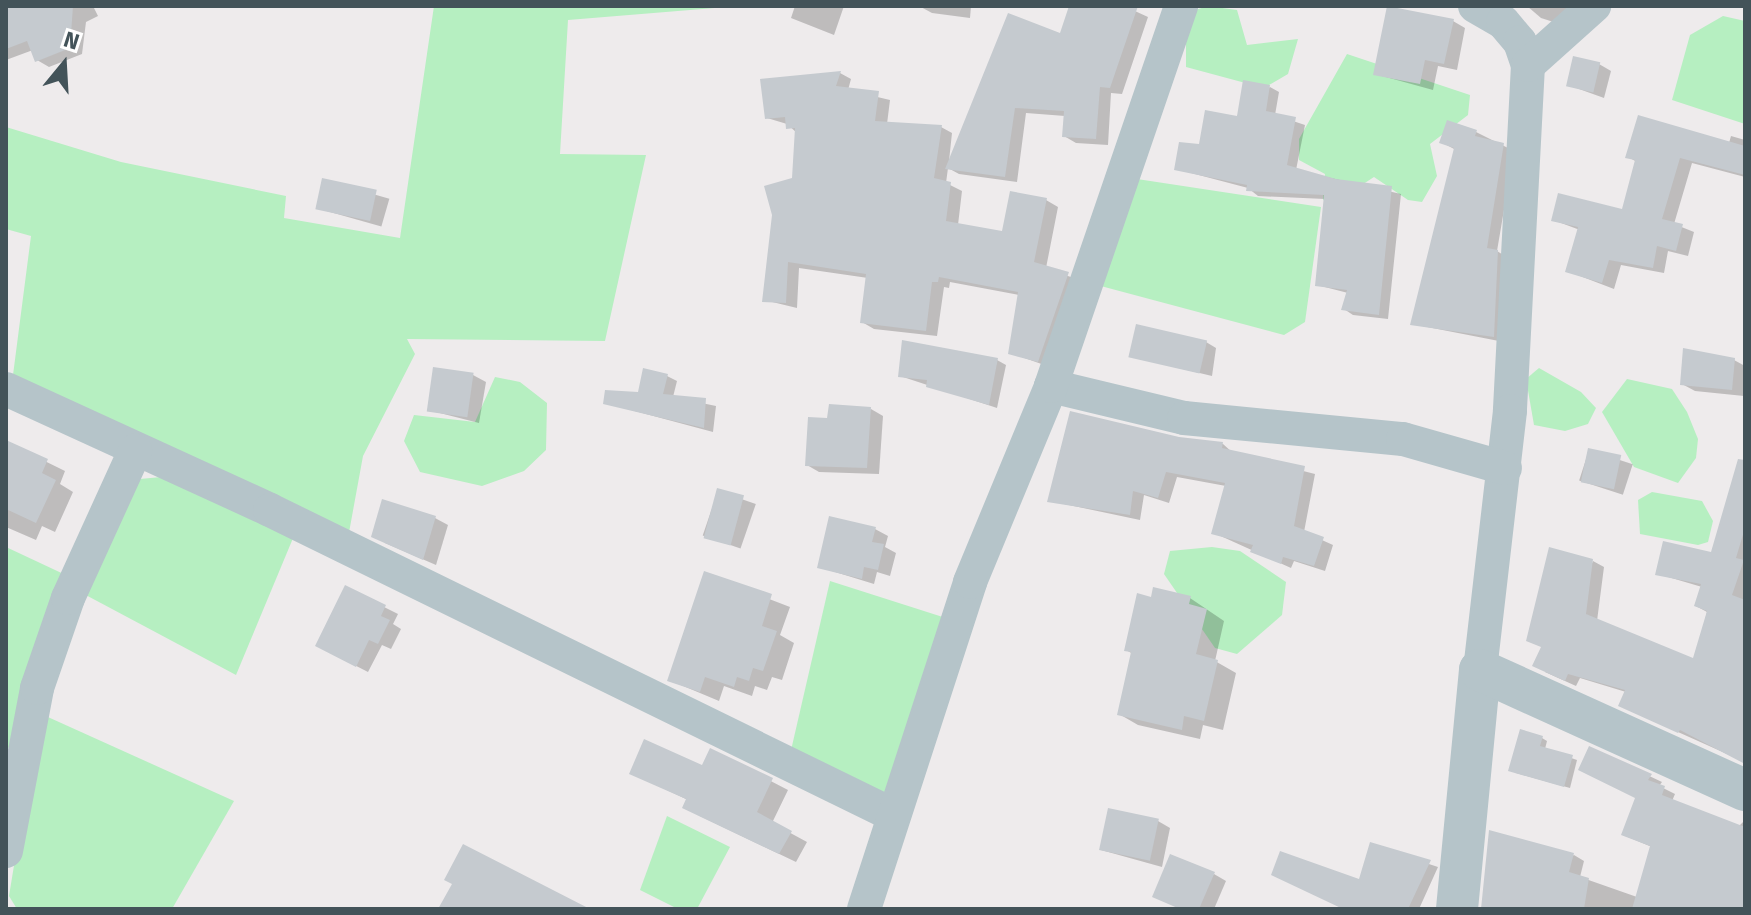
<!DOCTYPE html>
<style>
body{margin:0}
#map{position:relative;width:1751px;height:915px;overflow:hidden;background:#eeebec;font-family:"Fira Sans",sans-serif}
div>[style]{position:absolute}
.green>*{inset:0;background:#b6efc1}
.shadow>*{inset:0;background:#0003;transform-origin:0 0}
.building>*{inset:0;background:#c5cacf;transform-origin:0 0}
.minor>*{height:34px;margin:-17px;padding:0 17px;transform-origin:17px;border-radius:17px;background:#b5c4c9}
.tertiary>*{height:42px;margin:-21px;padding:0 21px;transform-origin:21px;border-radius:21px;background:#b5c4c9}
span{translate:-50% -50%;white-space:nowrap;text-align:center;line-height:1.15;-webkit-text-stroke:7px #fff;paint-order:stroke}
.frame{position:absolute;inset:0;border:8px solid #435359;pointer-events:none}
.north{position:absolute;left:24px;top:24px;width:80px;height:80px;-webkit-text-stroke:6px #fff;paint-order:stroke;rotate:18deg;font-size:22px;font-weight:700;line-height:32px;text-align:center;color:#435359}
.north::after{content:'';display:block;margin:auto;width:28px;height:36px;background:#435359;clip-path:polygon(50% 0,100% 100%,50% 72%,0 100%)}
</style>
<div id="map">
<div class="green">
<i style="clip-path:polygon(434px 6px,739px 6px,568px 20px,560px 154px,646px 155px,605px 341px,407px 339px,415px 354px,363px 456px,348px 538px,13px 375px,31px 236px,6px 229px,6px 127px,121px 162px,286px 196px,284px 218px,400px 238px)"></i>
<i style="clip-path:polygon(1208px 6px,1237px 10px,1247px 45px,1298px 39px,1288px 74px,1264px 88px,1186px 67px,1186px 13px)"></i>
<i style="clip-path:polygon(1723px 16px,1745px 21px,1745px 124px,1672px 100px,1690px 35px)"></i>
<i style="clip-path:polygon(1347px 54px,1470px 95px,1468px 115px,1430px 144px,1437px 176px,1422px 202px,1408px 200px,1374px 177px,1334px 203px,1323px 200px,1325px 174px,1299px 160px,1299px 139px)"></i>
<i style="clip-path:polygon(1137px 179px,1321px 207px,1305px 322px,1284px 335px,1097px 285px)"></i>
<i style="clip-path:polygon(1539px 368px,1581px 392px,1596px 408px,1588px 424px,1565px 431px,1534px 425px,1526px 379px)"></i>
<i style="clip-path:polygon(495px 377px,520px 382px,547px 403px,546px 450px,524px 471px,482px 486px,420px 472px,404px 441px,414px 415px,475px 422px)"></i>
<i style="clip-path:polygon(1627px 379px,1672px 389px,1687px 412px,1698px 439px,1696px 458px,1678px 483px,1634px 467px,1602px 412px)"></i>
<i style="clip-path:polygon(172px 476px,296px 531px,236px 675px,82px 593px,140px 479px)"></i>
<i style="clip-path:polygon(1652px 492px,1702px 501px,1713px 521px,1708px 542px,1698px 545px,1640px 534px,1638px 500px)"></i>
<i style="clip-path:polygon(6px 547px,70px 577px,17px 753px,6px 746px)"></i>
<i style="clip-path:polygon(1212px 547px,1240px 551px,1286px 582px,1282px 615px,1237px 654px,1215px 648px,1164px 574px,1170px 551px)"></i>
<i style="clip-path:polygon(830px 581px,949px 619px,884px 804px,789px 759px)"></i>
<i style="clip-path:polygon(39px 713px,234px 801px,172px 909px,17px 909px,9px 896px)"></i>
<i style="clip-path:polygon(667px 816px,730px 847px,697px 909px,678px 909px,640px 890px)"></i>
</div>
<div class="shadow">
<i style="clip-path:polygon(6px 6px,93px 6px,98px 16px,86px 22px,82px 54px,49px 67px,37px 60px,33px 50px,6px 60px)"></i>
<i style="clip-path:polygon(795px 6px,844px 6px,834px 35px,791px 18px)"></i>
<i style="clip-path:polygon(919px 6px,971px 6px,970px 18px,932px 13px)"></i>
<i style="clip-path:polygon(1071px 6px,1124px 6px,1148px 17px,1122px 94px,1111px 93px,1108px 145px,1076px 143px,1064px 136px,1065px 116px,1026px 113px,1017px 182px,959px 174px,948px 168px,946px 183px,962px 191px,958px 225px,1003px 234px,1046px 200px,1058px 207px,1046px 268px,1079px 280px,1050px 367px,1010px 353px,1019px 295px,950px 282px,949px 288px,944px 287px,937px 336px,874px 329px,862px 322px,868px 278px,799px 268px,797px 308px,764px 300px,794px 180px,797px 133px,787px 124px,767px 118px,840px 73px,851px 79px,848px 90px,890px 100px,887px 124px,941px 127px,952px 133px,949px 161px,1061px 36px)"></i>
<i style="clip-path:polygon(1527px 6px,1586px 6px,1566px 26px,1541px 18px)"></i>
<i style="clip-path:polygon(1453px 21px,1465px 28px,1457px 70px,1438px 66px,1433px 90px,1375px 74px)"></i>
<i style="clip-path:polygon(1599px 64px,1611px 71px,1604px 98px,1568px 85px)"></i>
<i style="clip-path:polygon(1270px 87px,1279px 92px,1275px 115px,1305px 125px,1296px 170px,1401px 194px,1388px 319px,1353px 315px,1344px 309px,1348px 293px,1317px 285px,1325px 199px,1258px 196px,1248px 188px,1176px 169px)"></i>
<i style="clip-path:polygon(1476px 132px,1514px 151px,1497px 251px,1508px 258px,1504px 342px,1412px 324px,1456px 150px,1441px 142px)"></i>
<i style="clip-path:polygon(1731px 136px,1745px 140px,1745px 177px,1692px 163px,1674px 224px,1694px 232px,1688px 256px,1668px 251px,1664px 273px,1621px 265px,1614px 289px,1567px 271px,1580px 230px,1553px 220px,1623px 211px,1637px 162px,1628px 157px,1729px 143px)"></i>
<i style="left:324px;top:180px;width:68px;height:29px;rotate:16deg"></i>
<i style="clip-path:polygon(1206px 342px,1216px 348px,1212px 376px,1129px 356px)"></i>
<i style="clip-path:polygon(997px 360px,1006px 365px,997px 408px,900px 376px)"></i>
<i style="clip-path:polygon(1734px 360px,1745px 366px,1744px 396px,1695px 391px,1682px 384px)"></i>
<i style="clip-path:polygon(473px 375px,486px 382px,479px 423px,428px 410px)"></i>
<i style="clip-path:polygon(667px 376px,677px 381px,673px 397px,716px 406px,713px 432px,605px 403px,640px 394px)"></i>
<i style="clip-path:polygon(871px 409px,883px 416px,879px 474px,819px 472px,807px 465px)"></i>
<i style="clip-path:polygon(1179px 439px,1223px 444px,1233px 453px,1315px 474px,1304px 532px,1333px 545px,1325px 571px,1294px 561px,1291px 568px,1214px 533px,1226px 486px,1177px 477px,1169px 503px,1144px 495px,1140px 520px,1050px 501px)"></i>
<i style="clip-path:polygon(6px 442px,65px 471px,60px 484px,73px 492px,55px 532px,42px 526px,36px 540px,6px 527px)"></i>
<i style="left:1589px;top:450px;width:46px;height:32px;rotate:18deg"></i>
<i style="left:718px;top:491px;width:40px;height:47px;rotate:19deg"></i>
<i style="clip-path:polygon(1745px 507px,1745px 762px,1631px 711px,1626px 692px,1580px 678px,1576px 686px,1545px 672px,1593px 561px,1604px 567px,1597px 621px,1695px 661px,1707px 612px,1696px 606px,1702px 587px,1658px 574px,1712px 554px)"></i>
<i style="clip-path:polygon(435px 518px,448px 525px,436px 565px,385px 543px)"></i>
<i style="clip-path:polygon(875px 529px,888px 536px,885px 547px,896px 553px,890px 576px,877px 572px,874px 584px,819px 567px)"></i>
<i style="clip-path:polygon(705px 574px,790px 607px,780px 635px,794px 643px,782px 680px,772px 677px,767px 690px,755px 686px,752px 696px,724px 686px,719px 701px,669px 680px)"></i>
<i style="clip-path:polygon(346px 588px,398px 614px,393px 624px,401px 629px,391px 649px,382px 645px,368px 672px,329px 652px)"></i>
<i style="clip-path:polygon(1190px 598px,1224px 621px,1215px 661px,1236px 673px,1223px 730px,1203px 725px,1200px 739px,1138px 725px,1119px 714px,1133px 654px,1126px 650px)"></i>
<i style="clip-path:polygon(1542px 738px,1547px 741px,1545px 749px,1577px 760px,1570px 788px,1516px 773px)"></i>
<i style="clip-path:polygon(1590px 748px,1662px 782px,1659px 786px,1675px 794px,1672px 801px,1738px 827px,1745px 820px,1745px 909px,1483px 909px,1574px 855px,1584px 861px,1580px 877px,1637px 897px,1652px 847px,1623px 835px,1637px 798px)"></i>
<i style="clip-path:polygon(711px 750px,788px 790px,772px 823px,807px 842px,796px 862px,700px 816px,688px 800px,631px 773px,703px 767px)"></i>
<i style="clip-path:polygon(1158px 821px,1170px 828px,1162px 867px,1101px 850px)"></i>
<i style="clip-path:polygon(1371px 845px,1438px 867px,1419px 909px,1345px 909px,1361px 882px)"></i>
<i style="clip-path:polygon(1214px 874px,1226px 881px,1214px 909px,1181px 909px)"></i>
</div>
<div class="building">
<i style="clip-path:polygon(6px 6px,73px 6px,70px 48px,35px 62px,27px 41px,6px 49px)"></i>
<i style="clip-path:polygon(1069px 6px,1138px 6px,1110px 88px,1100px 87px,1096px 139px,1062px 137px,1064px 111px,1015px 108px,1005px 177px,945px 169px,1008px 13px,1060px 33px)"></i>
<i style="clip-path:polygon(1387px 6px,1454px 19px,1444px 64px,1425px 60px,1420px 84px,1373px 75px)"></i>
<i style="left:1573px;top:56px;width:28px;height:31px;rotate:13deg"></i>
<i style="clip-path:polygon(841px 71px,836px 86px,879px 91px,875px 121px,942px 125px,934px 178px,951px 182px,946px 221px,1002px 231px,1010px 191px,1047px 198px,1034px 262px,1069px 272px,1038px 362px,1008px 354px,1018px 292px,939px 277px,938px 282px,932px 282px,926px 331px,860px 323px,866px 274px,788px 262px,786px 303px,762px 302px,772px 215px,764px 186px,792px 178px,795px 128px,786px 129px,785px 117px,765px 119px,760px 79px)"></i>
<i style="clip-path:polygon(1243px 80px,1270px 85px,1266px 111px,1296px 117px,1287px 165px,1336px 179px,1392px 186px,1379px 315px,1341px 310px,1347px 290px,1315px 286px,1324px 195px,1246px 191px,1247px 185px,1174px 170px,1179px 142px,1199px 144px,1205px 110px,1237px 116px)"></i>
<i style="clip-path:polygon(1638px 115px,1745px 146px,1745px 175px,1680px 158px,1662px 219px,1683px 224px,1676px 251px,1657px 246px,1653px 268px,1609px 260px,1602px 283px,1565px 272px,1578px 227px,1551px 221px,1558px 193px,1622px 209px,1635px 160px,1625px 158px)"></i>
<i style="clip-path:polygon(1447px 120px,1477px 130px,1475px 136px,1504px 143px,1487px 248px,1498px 250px,1494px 337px,1410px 325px,1454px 148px,1439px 143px)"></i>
<i style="left:322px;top:178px;width:56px;height:32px;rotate:12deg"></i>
<i style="left:1136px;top:324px;width:73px;height:34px;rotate:13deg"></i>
<i style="clip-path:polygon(902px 340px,998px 358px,989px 405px,926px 387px,927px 380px,898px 377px)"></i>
<i style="clip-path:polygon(1683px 348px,1735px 358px,1732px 390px,1680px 385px)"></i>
<i style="left:433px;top:367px;width:41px;height:45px;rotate:8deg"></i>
<i style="clip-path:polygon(643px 368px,668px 374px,663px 394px,706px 398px,704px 428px,603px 404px,605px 390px,638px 392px)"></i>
<i style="clip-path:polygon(829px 404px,871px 407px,867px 468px,805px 466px,808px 417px,827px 418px)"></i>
<i style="clip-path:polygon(1070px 411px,1179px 437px,1223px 442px,1222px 448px,1305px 466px,1294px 526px,1324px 537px,1314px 566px,1283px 557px,1281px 564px,1250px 552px,1253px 545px,1211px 534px,1225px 483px,1166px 472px,1158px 498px,1133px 491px,1130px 515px,1047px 502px)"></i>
<i style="clip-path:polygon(6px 440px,48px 459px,42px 473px,56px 480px,36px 523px,6px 509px)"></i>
<i style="left:1588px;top:448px;width:34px;height:35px;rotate:12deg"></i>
<i style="clip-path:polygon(1738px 459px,1745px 460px,1745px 528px,1736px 558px,1744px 560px,1732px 595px,1745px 600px,1745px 764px,1680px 730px,1678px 733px,1618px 706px,1625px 690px,1568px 674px,1565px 681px,1532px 666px,1541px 647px,1526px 641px,1549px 547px,1593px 559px,1586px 614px,1693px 658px,1707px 611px,1694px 606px,1701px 584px,1655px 575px,1663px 541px,1711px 552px)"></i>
<i style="left:717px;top:488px;width:28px;height:52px;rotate:15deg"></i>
<i style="clip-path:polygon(382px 499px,436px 516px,423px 560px,371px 537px)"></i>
<i style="clip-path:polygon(829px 516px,876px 527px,872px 542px,884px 544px,878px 570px,864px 567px,862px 579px,817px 568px)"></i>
<i style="clip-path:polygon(704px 571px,772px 594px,762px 626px,777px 631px,763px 671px,753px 668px,749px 681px,737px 677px,734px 687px,705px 677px,700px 692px,667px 681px)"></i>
<i style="clip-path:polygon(345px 585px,386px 605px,381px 616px,390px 620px,378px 644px,369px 640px,356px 667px,315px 646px)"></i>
<i style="clip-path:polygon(1153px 587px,1191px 596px,1189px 604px,1207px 609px,1196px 654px,1218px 660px,1204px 721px,1184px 716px,1182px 730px,1117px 715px,1131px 652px,1124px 651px,1137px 593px,1151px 597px)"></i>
<i style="clip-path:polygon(1520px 729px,1543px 736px,1540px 746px,1573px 755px,1564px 787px,1508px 771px)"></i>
<i style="clip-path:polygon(644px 739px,702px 765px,710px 748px,773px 778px,757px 812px,792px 831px,779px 854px,682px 808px,686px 799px,629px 774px)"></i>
<i style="clip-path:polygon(1589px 746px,1652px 774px,1648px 780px,1665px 786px,1662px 795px,1745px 827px,1745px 909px,1632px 909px,1650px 846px,1621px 835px,1635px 798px,1578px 770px)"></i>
<i style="left:1108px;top:808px;width:52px;height:43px;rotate:12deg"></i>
<i style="clip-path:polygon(1489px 830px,1574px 853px,1569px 872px,1589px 878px,1584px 909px,1481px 909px)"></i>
<i style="clip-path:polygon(1370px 842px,1431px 860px,1408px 909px,1343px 909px,1271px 875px,1280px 851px,1359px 879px)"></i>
<i style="clip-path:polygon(463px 844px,590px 909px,438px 909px,452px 884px,444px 880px)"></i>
<i style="clip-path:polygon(1170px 854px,1215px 872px,1199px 909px,1180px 909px,1152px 897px)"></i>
</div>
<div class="minor">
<i style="left:1475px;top:6px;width:32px;rotate:30deg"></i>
<i style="left:1503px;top:22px;width:26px;rotate:50deg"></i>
<i style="left:1520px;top:42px;width:24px;rotate:71deg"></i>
<i style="left:1528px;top:65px;width:346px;rotate:93deg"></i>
<i style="left:1510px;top:411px;width:261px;rotate:96.6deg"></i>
<i style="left:1528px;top:65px;width:89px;rotate:-41.8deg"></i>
<i style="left:1051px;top:386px;width:137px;rotate:13.5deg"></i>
<i style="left:1184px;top:418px;width:220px;rotate:5.5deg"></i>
<i style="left:1403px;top:439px;width:106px;rotate:15.9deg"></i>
<i style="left:6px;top:389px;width:290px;rotate:24.6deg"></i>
<i style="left:270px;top:510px;width:691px;rotate:26.08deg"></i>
<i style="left:6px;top:851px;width:166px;rotate:-79.2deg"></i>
<i style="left:37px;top:688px;width:95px;rotate:-71deg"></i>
<i style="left:68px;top:598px;width:162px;rotate:-65.5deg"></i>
<i style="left:864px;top:909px;width:344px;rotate:-72deg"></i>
<i style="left:970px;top:582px;width:212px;rotate:-67.5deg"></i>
<i style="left:1051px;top:386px;width:402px;rotate:-71.1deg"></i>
</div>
<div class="tertiary">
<i style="left:1457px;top:909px;width:240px;rotate:-84.5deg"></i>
<i style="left:1480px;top:670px;width:291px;rotate:24.4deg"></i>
</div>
<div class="frame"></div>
<div class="north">N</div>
</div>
